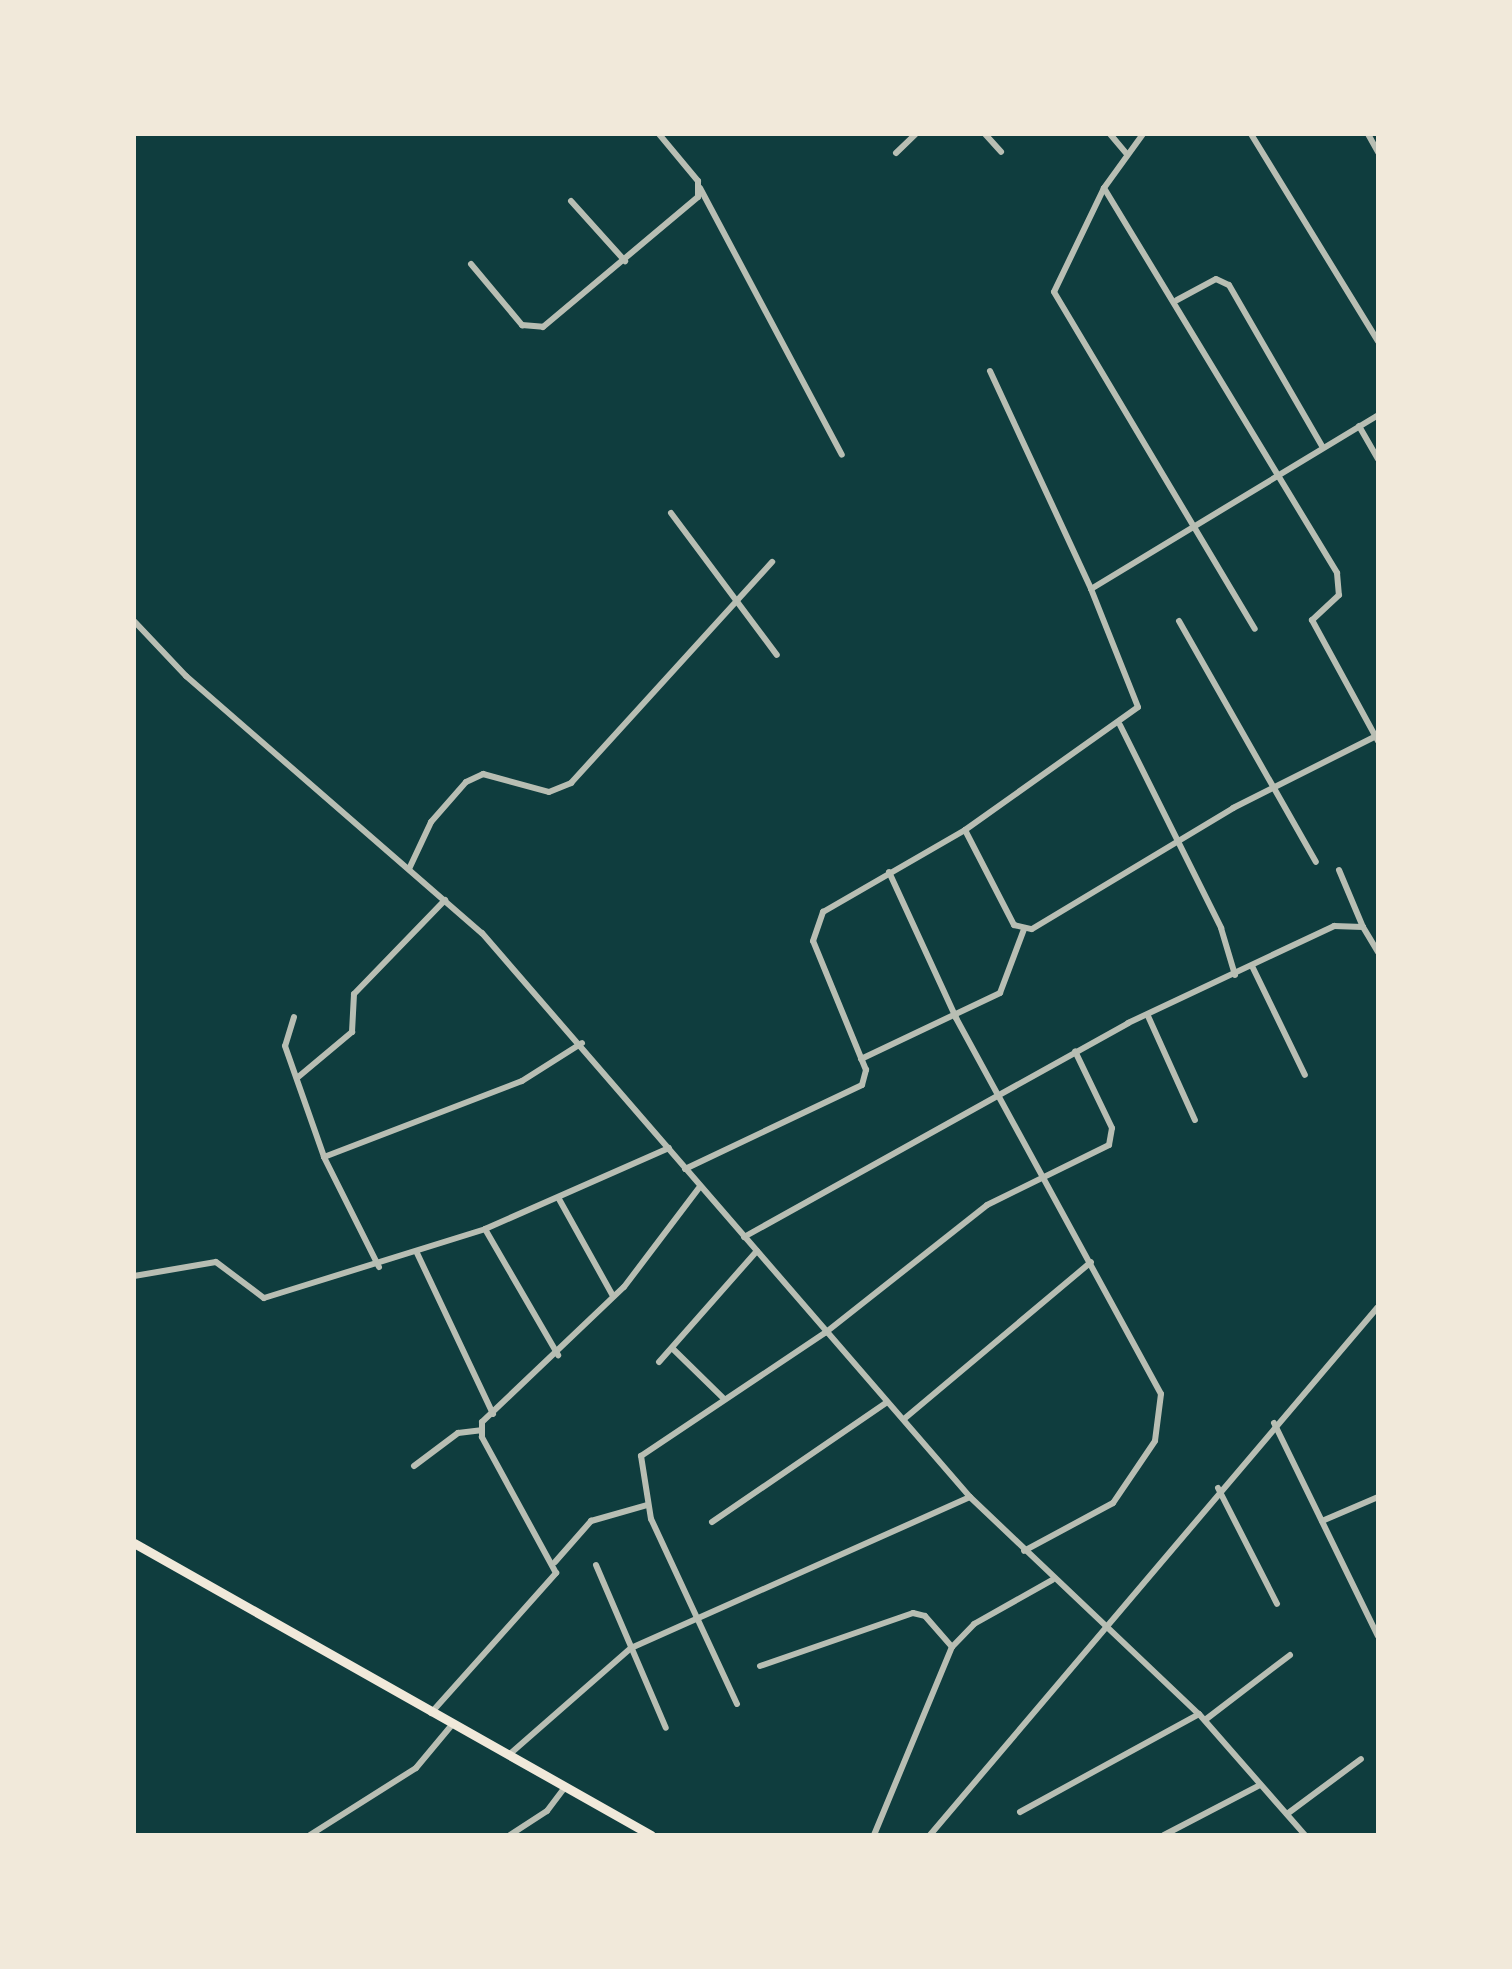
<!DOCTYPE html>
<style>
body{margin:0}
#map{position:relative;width:1512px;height:1969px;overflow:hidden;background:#0f3d3e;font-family:Manrope,sans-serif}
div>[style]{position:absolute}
.minor>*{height:6px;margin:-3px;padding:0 3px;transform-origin:3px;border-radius:3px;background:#b8beb3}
.secondary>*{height:9px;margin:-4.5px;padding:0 4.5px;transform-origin:4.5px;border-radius:4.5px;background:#f1e9da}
span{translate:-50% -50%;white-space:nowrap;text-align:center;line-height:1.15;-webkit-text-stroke:6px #f1e9da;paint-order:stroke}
.frame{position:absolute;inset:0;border:136px solid #f1e9da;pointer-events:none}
</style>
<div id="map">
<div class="minor">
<i style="left:985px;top:134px;width:24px;rotate:48deg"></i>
<i style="left:1110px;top:134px;width:25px;rotate:50deg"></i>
<i style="left:1143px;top:134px;width:67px;rotate:125.8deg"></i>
<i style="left:1104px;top:188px;width:115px;rotate:115.7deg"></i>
<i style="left:1054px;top:292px;width:392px;rotate:59.2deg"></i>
<i style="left:1251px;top:134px;width:243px;rotate:58.5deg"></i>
<i style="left:1368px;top:134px;width:21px;rotate:61deg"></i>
<i style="left:896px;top:153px;width:28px;rotate:-44deg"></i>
<i style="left:700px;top:188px;width:302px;rotate:62deg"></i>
<i style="left:1104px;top:188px;width:450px;rotate:58.8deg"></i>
<i style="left:1337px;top:573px;width:22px;rotate:85deg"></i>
<i style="left:1339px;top:595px;width:37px;rotate:137deg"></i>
<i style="left:1312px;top:620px;width:138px;rotate:61.4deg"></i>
<i style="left:571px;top:201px;width:81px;rotate:48deg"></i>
<i style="left:471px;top:264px;width:80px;rotate:50.1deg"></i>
<i style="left:522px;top:325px;width:21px;rotate:5deg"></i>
<i style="left:543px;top:327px;width:202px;rotate:-40deg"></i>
<i style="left:698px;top:197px;width:16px;rotate:-90deg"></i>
<i style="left:698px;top:181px;width:61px;rotate:-129.7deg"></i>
<i style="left:1177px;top:300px;width:44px;rotate:-28.3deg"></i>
<i style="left:1216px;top:279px;width:14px;rotate:25deg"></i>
<i style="left:1229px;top:285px;width:186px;rotate:60deg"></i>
<i style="left:990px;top:371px;width:240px;rotate:65.1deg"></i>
<i style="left:1359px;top:426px;width:38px;rotate:60deg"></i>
<i style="left:671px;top:513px;width:177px;rotate:53.3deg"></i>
<i style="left:134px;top:621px;width:76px;rotate:46.6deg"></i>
<i style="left:186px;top:676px;width:392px;rotate:41deg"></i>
<i style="left:482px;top:933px;width:746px;rotate:49.13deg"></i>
<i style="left:970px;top:1497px;width:315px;rotate:43.5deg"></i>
<i style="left:1199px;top:1714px;width:161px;rotate:48.8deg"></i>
<i style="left:1179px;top:621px;width:277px;rotate:60.4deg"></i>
<i style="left:1120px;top:725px;width:227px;rotate:63.5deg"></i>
<i style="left:1221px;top:928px;width:49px;rotate:73.4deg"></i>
<i style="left:965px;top:830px;width:107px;rotate:62.7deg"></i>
<i style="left:1014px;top:925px;width:18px;rotate:13deg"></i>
<i style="left:1032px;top:929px;width:235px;rotate:-31deg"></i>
<i style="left:1233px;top:808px;width:162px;rotate:-26.7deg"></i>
<i style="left:409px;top:869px;width:52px;rotate:-64.9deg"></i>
<i style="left:431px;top:822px;width:53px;rotate:-48.8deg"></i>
<i style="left:466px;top:782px;width:19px;rotate:-25deg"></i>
<i style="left:483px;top:774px;width:68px;rotate:15.3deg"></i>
<i style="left:549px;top:792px;width:24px;rotate:-22deg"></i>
<i style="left:571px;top:783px;width:299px;rotate:-47.7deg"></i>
<i style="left:1339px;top:870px;width:62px;rotate:67.2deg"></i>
<i style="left:889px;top:872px;width:161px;rotate:65.3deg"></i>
<i style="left:956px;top:1018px;width:428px;rotate:61.4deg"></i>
<i style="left:1161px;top:1394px;width:47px;rotate:97.3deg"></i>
<i style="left:1155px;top:1441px;width:75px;rotate:124.1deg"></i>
<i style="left:1113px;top:1503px;width:101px;rotate:151.7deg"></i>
<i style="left:1252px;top:966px;width:121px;rotate:64.1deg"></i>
<i style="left:1148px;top:1016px;width:114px;rotate:65.7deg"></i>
<i style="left:294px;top:1017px;width:30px;rotate:107deg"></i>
<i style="left:285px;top:1046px;width:118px;rotate:70.6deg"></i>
<i style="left:861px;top:1059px;width:154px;rotate:-25.4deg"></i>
<i style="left:1000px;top:993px;width:68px;rotate:-69.4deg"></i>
<i style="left:297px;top:1078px;width:72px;rotate:-39.9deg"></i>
<i style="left:352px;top:1032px;width:38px;rotate:-87deg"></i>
<i style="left:354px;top:994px;width:131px;rotate:-45.9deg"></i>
<i style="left:685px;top:1169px;width:196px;rotate:-25.4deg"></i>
<i style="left:862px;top:1085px;width:16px;rotate:-75deg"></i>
<i style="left:866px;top:1070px;width:139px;rotate:-112.3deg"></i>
<i style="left:813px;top:941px;width:31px;rotate:-71deg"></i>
<i style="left:823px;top:912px;width:164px;rotate:-30deg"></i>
<i style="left:965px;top:830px;width:212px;rotate:-35.4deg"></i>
<i style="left:1138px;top:707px;width:127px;rotate:-111.7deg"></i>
<i style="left:1091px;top:589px;width:336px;rotate:-31.2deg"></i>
<i style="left:559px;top:1199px;width:111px;rotate:60.9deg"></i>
<i style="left:485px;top:1229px;width:146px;rotate:59.9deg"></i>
<i style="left:744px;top:1237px;width:440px;rotate:-29.1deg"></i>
<i style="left:1128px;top:1023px;width:228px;rotate:-25.2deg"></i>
<i style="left:1334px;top:926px;width:29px;rotate:2deg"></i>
<i style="left:1363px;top:927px;width:29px;rotate:59deg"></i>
<i style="left:417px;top:1253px;width:178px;rotate:64.7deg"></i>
<i style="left:379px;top:1267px;width:123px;rotate:-116.6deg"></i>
<i style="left:324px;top:1157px;width:212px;rotate:-21deg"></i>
<i style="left:522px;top:1081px;width:71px;rotate:-32.3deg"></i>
<i style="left:134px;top:1276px;width:83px;rotate:-9.7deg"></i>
<i style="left:216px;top:1262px;width:60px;rotate:36.9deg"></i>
<i style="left:264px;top:1298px;width:232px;rotate:-17.3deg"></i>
<i style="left:485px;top:1229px;width:201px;rotate:-23.8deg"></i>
<i style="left:672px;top:1348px;width:71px;rotate:44.4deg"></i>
<i style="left:659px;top:1362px;width:148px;rotate:-48.6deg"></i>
<i style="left:904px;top:1419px;width:244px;rotate:-40deg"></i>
<i style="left:1274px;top:1423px;width:237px;rotate:64deg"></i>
<i style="left:414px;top:1466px;width:55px;rotate:-36.9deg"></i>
<i style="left:458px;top:1433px;width:23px;rotate:-7deg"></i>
<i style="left:1218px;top:1488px;width:130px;rotate:63deg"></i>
<i style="left:1322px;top:1521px;width:61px;rotate:-23.2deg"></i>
<i style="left:712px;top:1522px;width:212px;rotate:-34.4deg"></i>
<i style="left:555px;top:1562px;width:55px;rotate:-48.7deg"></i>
<i style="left:591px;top:1521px;width:58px;rotate:-15.9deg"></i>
<i style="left:596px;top:1565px;width:177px;rotate:66.8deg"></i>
<i style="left:760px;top:1666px;width:162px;rotate:-19.1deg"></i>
<i style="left:913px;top:1613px;width:12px;rotate:14deg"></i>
<i style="left:925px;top:1616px;width:41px;rotate:48.9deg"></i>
<i style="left:737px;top:1704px;width:204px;rotate:-114.9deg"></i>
<i style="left:651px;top:1519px;width:64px;rotate:-99deg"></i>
<i style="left:641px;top:1456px;width:221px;rotate:-33.8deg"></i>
<i style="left:825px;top:1333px;width:206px;rotate:-38.3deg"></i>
<i style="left:987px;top:1205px;width:136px;rotate:-26.2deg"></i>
<i style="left:1109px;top:1145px;width:17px;rotate:-80deg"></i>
<i style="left:1112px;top:1128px;width:85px;rotate:-115.7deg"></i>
<i style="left:431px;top:1713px;width:188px;rotate:-48.2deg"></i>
<i style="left:556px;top:1573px;width:155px;rotate:-118.6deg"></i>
<i style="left:482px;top:1437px;width:15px;rotate:-90deg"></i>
<i style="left:482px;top:1422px;width:196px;rotate:-43.6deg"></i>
<i style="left:624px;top:1287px;width:124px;rotate:-52.9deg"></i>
<i style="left:1205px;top:1720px;width:107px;rotate:-37.4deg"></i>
<i style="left:511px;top:1753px;width:159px;rotate:-41.2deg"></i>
<i style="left:631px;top:1648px;width:371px;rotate:-24deg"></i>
<i style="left:1020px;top:1812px;width:204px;rotate:-28.7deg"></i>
<i style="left:1287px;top:1814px;width:92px;rotate:-36.6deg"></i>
<i style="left:310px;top:1835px;width:125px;rotate:-32.3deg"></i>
<i style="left:416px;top:1768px;width:55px;rotate:-50.2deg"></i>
<i style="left:510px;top:1835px;width:44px;rotate:-33deg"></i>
<i style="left:547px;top:1811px;width:31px;rotate:-53deg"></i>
<i style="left:874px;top:1835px;width:204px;rotate:-67.5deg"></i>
<i style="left:952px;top:1647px;width:32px;rotate:-46deg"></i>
<i style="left:974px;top:1624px;width:90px;rotate:-29.4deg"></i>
<i style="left:930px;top:1835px;width:692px;rotate:-49.69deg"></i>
<i style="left:1164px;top:1835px;width:108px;rotate:-27.5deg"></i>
</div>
<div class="secondary">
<i style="left:134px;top:1543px;width:594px;rotate:29.46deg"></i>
</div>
<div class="frame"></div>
</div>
